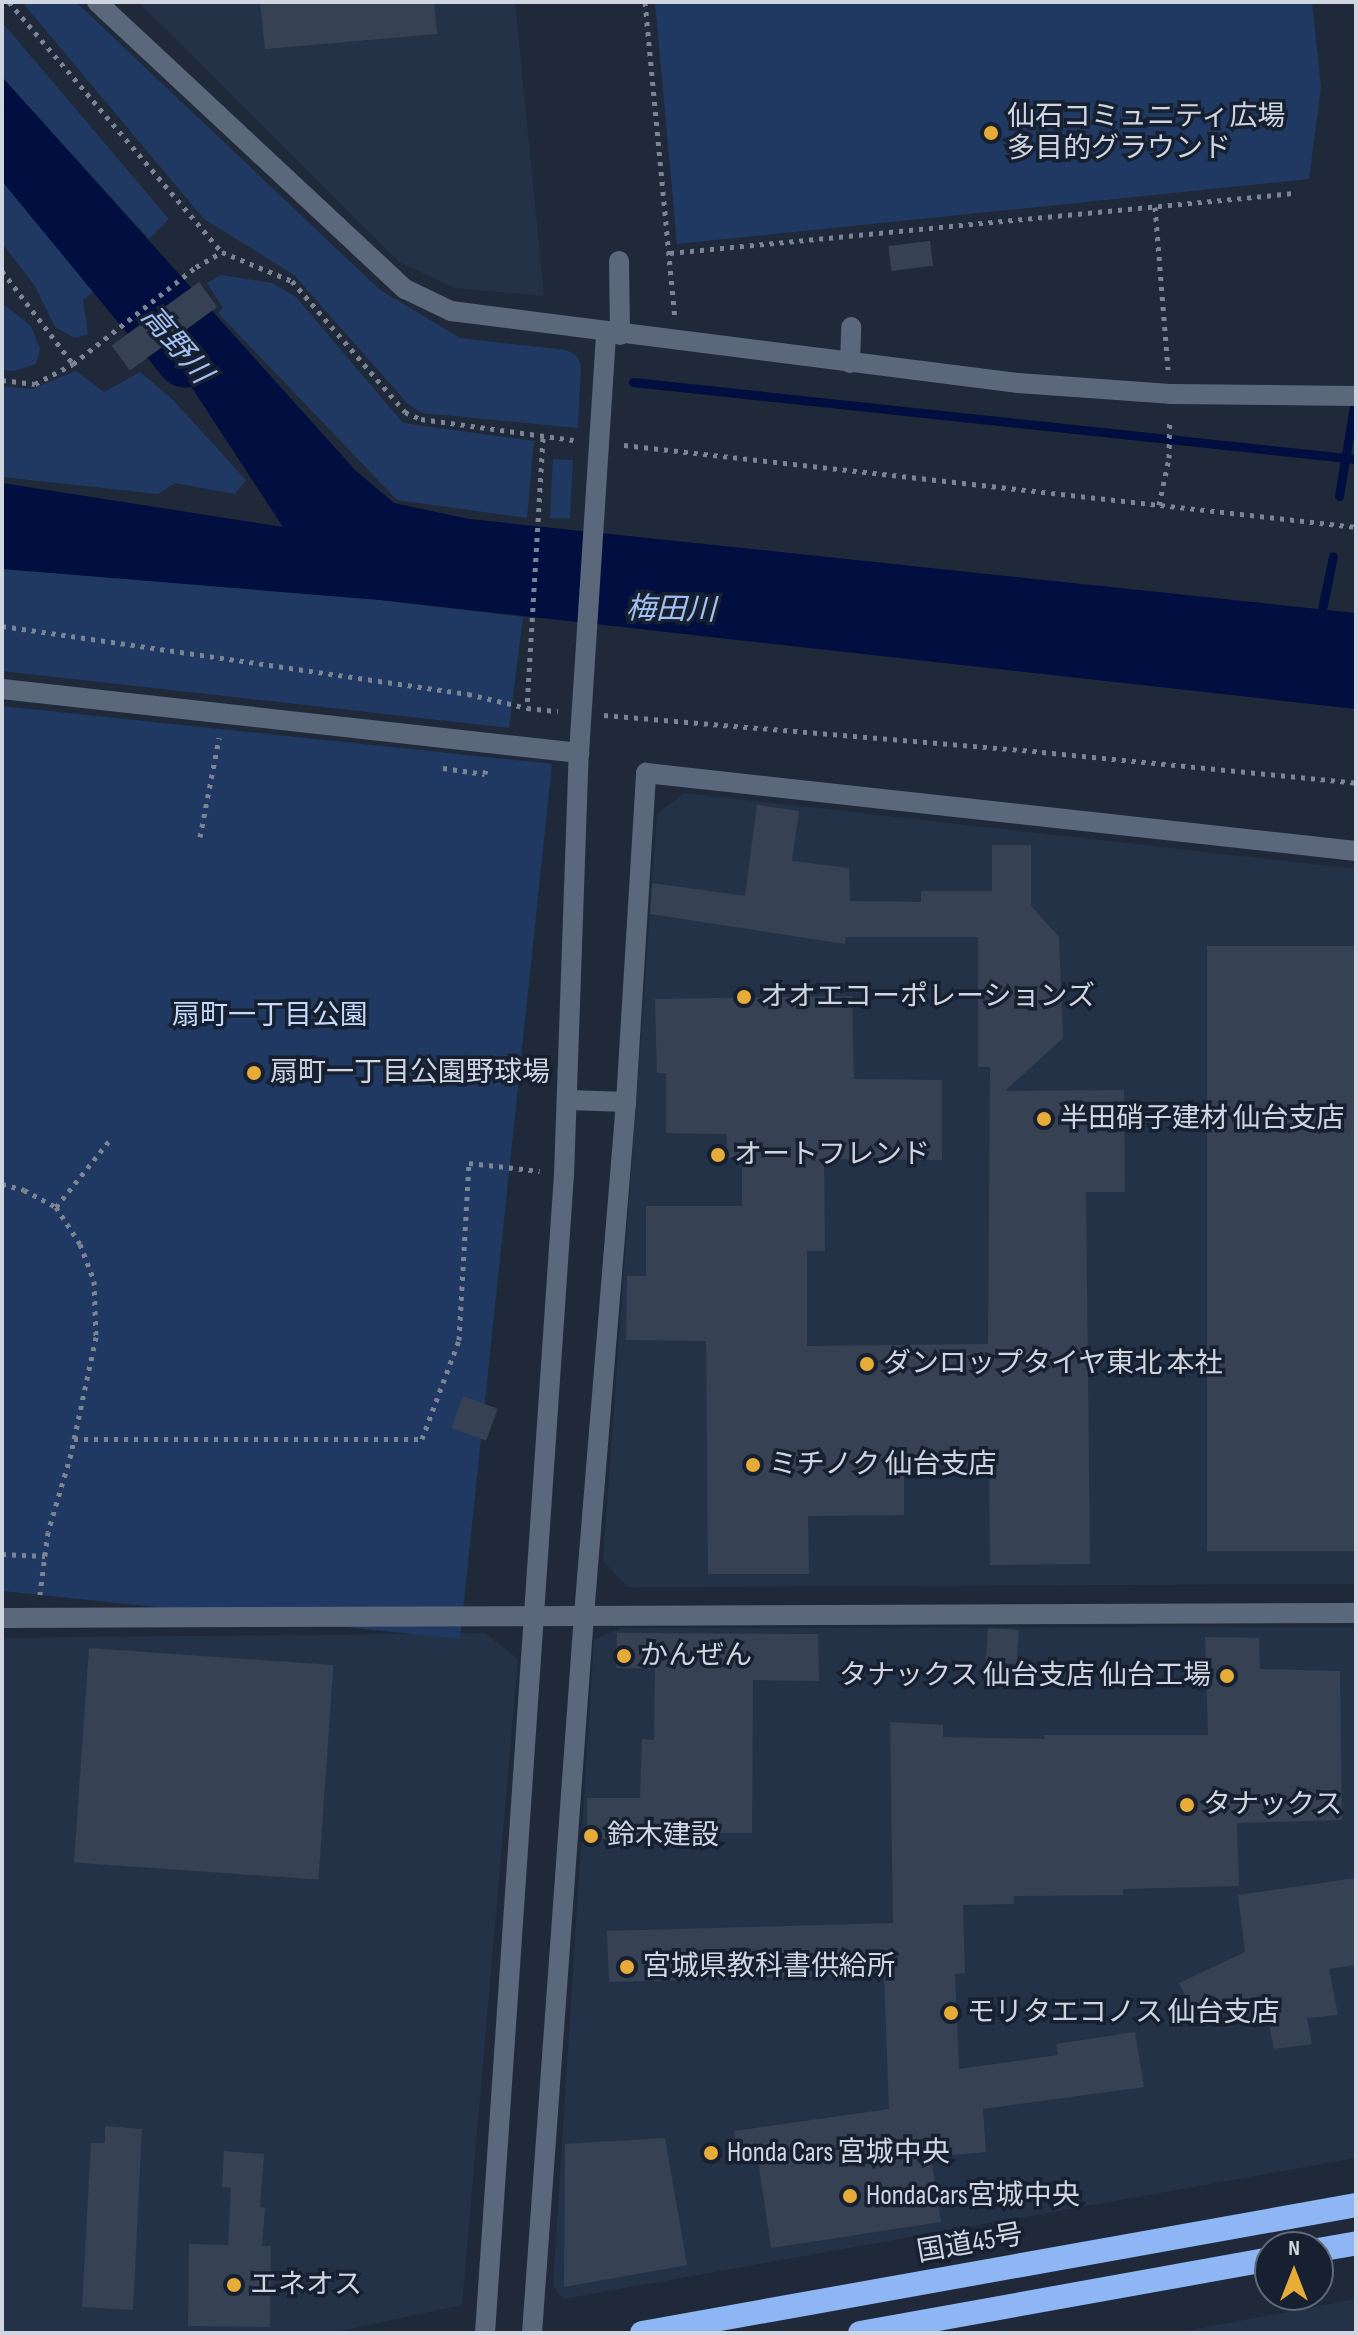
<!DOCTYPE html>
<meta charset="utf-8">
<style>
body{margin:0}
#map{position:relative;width:1358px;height:2335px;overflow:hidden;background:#1f293a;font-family:"Sofia Sans Condensed","Noto Sans JP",sans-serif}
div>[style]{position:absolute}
.built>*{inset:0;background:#243248}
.green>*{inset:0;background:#1f3962;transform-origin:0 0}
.water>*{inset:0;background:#000e40}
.stream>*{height:9px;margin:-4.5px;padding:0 4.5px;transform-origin:4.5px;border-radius:4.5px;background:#000e40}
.river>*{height:56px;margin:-28px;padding:0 28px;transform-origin:28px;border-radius:28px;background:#000e40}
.building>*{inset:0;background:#364153;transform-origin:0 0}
.path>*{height:5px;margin-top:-2.5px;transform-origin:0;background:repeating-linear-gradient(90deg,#7b8492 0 4px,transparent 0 10px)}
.minor>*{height:20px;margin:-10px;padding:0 10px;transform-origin:10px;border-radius:10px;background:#5b687b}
.highway>*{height:24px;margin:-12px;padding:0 12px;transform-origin:12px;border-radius:12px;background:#8eb6f5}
.dots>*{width:22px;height:22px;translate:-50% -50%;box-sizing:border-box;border:4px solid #162030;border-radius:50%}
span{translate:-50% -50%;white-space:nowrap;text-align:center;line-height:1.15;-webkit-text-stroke:7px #162030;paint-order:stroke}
.poi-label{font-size:28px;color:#cfd6e2}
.left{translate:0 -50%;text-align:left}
.right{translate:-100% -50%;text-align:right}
.park-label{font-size:28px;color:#c4d9fb}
.street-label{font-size:28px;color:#cfd6e2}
.water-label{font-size:30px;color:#a2c0f1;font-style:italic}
.frame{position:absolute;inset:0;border:4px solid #cfd6e2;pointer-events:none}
.north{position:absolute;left:1254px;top:2231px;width:80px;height:80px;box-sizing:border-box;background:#162030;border:2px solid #606977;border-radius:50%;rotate:0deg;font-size:22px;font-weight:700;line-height:32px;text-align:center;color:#cfd6e2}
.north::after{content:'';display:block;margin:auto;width:28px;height:36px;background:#e7ac37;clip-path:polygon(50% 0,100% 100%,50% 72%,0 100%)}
</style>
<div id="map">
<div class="built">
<i style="clip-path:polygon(138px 2px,515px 2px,544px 296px,455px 288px,399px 262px)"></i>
<i style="clip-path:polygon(684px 793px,1356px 869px,1356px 1584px,627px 1587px,603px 1561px,657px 814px)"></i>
<i style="clip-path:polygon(1356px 1627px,1356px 2158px,563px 2299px,553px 2286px,594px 1640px,620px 1628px)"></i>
<i style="clip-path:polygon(485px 1633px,518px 1659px,462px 2305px,331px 2333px,2px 2333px,2px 1638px)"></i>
<i style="clip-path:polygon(1356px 2299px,1356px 2333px,1175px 2333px)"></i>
</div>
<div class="green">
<i style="clip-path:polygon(22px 2px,76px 2px,380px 290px,460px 338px,566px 350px,576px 355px,581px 365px,578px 428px,422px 413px,408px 404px,294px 275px,204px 219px)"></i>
<i style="clip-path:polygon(655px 2px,1312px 2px,1321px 87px,1309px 179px,677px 244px)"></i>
<i style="clip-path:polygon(2px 22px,169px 219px,149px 239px,2px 77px)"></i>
<i style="clip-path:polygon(2px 147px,108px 280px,83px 300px,88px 334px,75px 338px,55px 327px,34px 285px,2px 243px)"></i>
<i style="clip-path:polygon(221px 275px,272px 283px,296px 297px,403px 423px,534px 441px,527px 518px,397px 500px,218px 313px,223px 308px,207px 283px)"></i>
<i style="clip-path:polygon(2px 303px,31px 326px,40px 349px,36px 364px,15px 371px,2px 370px)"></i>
<i style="clip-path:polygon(76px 371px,104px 392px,140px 372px,172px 399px,246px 480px,235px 494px,175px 483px,158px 494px,2px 477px,2px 386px,32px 389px)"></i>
<i style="left:553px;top:459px;width:20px;height:59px;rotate:3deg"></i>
<i style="clip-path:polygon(2px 568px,380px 600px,523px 617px,509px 728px,2px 671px)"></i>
<i style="left:2px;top:706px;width:553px;height:880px;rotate:6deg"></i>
</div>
<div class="water">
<i style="clip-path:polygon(2px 77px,355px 470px,394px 503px,469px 519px,1356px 613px,1356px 709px,380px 600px,2px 569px,2px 483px,283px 527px,83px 221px,2px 123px)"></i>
</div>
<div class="stream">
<i style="left:633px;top:382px;width:727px;rotate:6.08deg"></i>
<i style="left:1339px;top:496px;width:103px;rotate:-80.5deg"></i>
<i style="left:1320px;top:619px;width:64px;rotate:-78.3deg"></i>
</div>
<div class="river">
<i style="left:2px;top:137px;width:288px;rotate:50.6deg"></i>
</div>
<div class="building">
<i style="clip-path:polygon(260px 2px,434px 2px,437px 34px,265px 49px)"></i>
<i style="left:930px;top:241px;width:25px;height:42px;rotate:83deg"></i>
<i style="left:199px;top:282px;width:31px;height:108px;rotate:54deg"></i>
<i style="clip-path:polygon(757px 805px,799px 811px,792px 861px,849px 868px,850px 901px,921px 902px,921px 891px,992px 891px,992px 845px,1031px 845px,1031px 906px,1059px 937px,1063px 1038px,1005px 1091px,1124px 1090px,1125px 1192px,1086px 1192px,1090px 1564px,990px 1565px,989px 1466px,904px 1467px,904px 1515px,808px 1516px,809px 1574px,708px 1574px,706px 1341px,626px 1340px,627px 1276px,646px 1276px,646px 1206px,742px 1206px,742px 1158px,726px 1158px,727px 1134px,666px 1133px,666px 1073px,657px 1073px,655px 999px,852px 996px,854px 1079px,942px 1080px,942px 1160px,824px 1159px,825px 1251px,807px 1251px,807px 1346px,988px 1344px,990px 1067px,978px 1067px,978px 937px,846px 937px,845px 944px,650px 914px,652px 883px,745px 896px)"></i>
<i style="left:1207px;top:946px;width:149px;height:605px"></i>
<i style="left:463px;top:1396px;width:37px;height:34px;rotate:20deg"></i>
<i style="left:988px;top:1628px;width:31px;height:34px;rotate:4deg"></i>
<i style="clip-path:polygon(617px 1633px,818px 1634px,819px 1681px,753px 1680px,752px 1833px,692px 1833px,692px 1839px,587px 1839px,587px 1798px,640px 1798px,642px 1739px,654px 1740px,655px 1669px,616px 1668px)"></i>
<i style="clip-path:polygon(1205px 1637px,1259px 1638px,1260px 1669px,1340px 1671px,1342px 1820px,1237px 1823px,1239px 1886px,1123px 1889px,1123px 1895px,1014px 1896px,1014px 1904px,963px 1905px,965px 1973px,955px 1974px,959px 2069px,1058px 2055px,1056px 2044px,1135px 2032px,1144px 2087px,983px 2109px,986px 2152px,931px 2157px,941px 2222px,771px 2248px,758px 2160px,739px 2163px,734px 2131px,889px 2109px,884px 1975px,609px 1982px,607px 1931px,893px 1923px,890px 1722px,943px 1725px,943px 1737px,1045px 1739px,1044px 1735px,1208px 1735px)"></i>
<i style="left:89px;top:1648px;width:245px;height:215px;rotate:4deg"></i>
<i style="clip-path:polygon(1356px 1878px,1356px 1965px,1329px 1969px,1338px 2015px,1307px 2018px,1312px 2044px,1274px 2049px,1263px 1994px,1199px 2023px,1179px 1983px,1245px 1952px,1238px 1895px)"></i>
<i style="clip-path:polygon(105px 2126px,142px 2129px,133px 2310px,82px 2307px,91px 2143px,105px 2143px)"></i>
<i style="clip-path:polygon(665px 2138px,687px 2265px,564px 2287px,565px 2144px)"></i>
<i style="clip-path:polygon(224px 2151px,264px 2154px,260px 2207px,265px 2208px,262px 2246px,271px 2246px,270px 2327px,188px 2326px,189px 2244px,228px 2245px,231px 2188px,222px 2187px)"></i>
</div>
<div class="path">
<i style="left:9px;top:2px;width:328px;rotate:49.6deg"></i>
<i style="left:645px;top:2px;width:316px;rotate:84.6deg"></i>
<i style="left:1155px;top:207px;width:163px;rotate:85.4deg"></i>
<i style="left:670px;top:253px;width:627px;rotate:-5.49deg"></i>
<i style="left:2px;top:271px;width:117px;rotate:52.6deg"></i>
<i style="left:2px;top:380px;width:33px;rotate:7deg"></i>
<i style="left:35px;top:384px;width:43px;rotate:-27.8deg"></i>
<i style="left:73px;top:364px;width:157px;rotate:-38.3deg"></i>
<i style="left:196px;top:267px;width:30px;rotate:-30deg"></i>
<i style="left:222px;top:252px;width:76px;rotate:22.5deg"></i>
<i style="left:292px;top:281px;width:173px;rotate:49.2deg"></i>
<i style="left:405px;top:412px;width:17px;rotate:24deg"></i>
<i style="left:421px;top:419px;width:154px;rotate:7.8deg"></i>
<i style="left:543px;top:438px;width:270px;rotate:93.4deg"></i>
<i style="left:527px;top:708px;width:31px;rotate:6deg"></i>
<i style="left:624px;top:445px;width:737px;rotate:6.39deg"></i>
<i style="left:1159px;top:505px;width:48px;rotate:-78deg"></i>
<i style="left:1169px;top:458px;width:39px;rotate:-89deg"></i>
<i style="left:2px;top:626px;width:471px;rotate:8.3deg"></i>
<i style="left:468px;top:694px;width:61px;rotate:13.3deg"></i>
<i style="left:604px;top:715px;width:440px;rotate:4.8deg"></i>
<i style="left:1042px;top:752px;width:316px;rotate:5.6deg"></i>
<i style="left:443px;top:768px;width:42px;rotate:8.1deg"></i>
<i style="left:485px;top:774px;width:7px;rotate:-82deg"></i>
<i style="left:200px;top:837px;width:101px;rotate:-79.1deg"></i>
<i style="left:2px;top:1184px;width:23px;rotate:15deg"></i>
<i style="left:24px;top:1190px;width:36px;rotate:28deg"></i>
<i style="left:56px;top:1207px;width:44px;rotate:57deg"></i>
<i style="left:80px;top:1244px;width:40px;rotate:69deg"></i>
<i style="left:94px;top:1281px;width:56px;rotate:88deg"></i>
<i style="left:96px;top:1337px;width:120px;rotate:102.1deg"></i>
<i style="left:71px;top:1454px;width:81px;rotate:106.4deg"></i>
<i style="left:48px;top:1532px;width:63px;rotate:97.4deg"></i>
<i style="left:56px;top:1207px;width:85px;rotate:-51.2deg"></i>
<i style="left:74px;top:1439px;width:348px"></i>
<i style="left:422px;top:1439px;width:106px;rotate:-69.5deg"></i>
<i style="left:459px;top:1340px;width:177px;rotate:-86.8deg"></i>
<i style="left:469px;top:1163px;width:71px;rotate:6.4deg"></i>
<i style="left:2px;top:1554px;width:43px;rotate:2.7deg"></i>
</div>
<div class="minor">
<i style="left:97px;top:2px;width:421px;rotate:43deg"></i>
<i style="left:405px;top:289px;width:51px;rotate:25.6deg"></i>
<i style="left:451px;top:311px;width:572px;rotate:7.24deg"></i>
<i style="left:1018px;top:383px;width:152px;rotate:4.1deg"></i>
<i style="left:1170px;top:394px;width:186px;rotate:0.6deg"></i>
<i style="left:619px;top:261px;width:74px;rotate:89.2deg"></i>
<i style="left:850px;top:363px;width:36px;rotate:-88deg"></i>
<i style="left:2px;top:689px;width:581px;rotate:6.33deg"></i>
<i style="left:568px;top:1100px;width:58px;rotate:2deg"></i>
<i style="left:2px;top:1618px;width:1354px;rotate:-0.21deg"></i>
<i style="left:485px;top:2333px;width:1161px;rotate:-86.1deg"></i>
<i style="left:564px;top:1175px;width:422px;rotate:-88deg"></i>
<i style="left:579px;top:753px;width:421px;rotate:-86.3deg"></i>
<i style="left:532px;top:2333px;width:720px;rotate:-85.86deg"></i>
<i style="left:584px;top:1615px;width:515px;rotate:-85.32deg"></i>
<i style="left:626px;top:1102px;width:330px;rotate:-86.5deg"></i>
<i style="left:646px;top:773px;width:714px;rotate:6.27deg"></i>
</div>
<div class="highway">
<i style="left:1318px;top:2250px;width:39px;rotate:-10deg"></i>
<i style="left:642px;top:2333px;width:725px;rotate:-10.16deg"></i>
<i style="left:860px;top:2333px;width:417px;rotate:-10.2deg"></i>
</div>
<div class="dots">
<i style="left:991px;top:133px;background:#e7ac37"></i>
<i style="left:744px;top:997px;background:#e7ac37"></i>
<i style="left:254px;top:1073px;background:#e7ac37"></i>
<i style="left:1044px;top:1119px;background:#e7ac37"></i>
<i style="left:718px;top:1155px;background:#e7ac37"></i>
<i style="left:867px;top:1364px;background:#e7ac37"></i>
<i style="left:753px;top:1465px;background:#e7ac37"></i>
<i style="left:624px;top:1656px;background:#e7ac37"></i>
<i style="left:1227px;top:1676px;background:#e7ac37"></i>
<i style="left:1187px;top:1805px;background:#e7ac37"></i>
<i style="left:591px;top:1836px;background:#e7ac37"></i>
<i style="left:627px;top:1967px;background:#e7ac37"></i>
<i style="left:951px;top:2013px;background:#e7ac37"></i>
<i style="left:711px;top:2153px;background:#e7ac37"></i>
<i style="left:850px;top:2196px;background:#e7ac37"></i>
<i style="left:234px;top:2285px;background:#e7ac37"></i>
</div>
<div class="poi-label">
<span class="left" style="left:1007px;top:133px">仙石コミュニティ広場<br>多目的グラウンド</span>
<span class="left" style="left:760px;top:997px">オオエコーポレーションズ</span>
<span class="left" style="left:270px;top:1073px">扇町一丁目公園野球場</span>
<span class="left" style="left:1060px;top:1119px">半田硝子建材 仙台支店</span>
<span class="left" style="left:734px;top:1155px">オートフレンド</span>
<span class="left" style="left:883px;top:1364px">ダンロップタイヤ東北 本社</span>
<span class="left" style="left:769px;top:1465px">ミチノク 仙台支店</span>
<span class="left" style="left:640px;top:1656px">かんぜん</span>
<span class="right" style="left:1211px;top:1676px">タナックス 仙台支店 仙台工場</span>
<span class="left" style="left:1203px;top:1805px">タナックス</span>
<span class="left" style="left:607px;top:1836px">鈴木建設</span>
<span class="left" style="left:643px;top:1967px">宮城県教科書供給所</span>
<span class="left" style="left:967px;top:2013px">モリタエコノス 仙台支店</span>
<span class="left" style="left:727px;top:2153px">Honda Cars 宮城中央</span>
<span class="left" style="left:866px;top:2196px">HondaCars宮城中央</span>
<span class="left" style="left:250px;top:2285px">エネオス</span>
</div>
<div class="park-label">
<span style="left:270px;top:1016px">扇町一丁目公園</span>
</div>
<div class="street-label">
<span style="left:970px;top:2244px;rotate:-10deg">国道45号</span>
</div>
<div class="water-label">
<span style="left:176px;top:345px;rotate:50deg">高野川</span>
<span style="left:671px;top:610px;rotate:1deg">梅田川</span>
</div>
<div class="frame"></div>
<div class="north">N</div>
</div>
